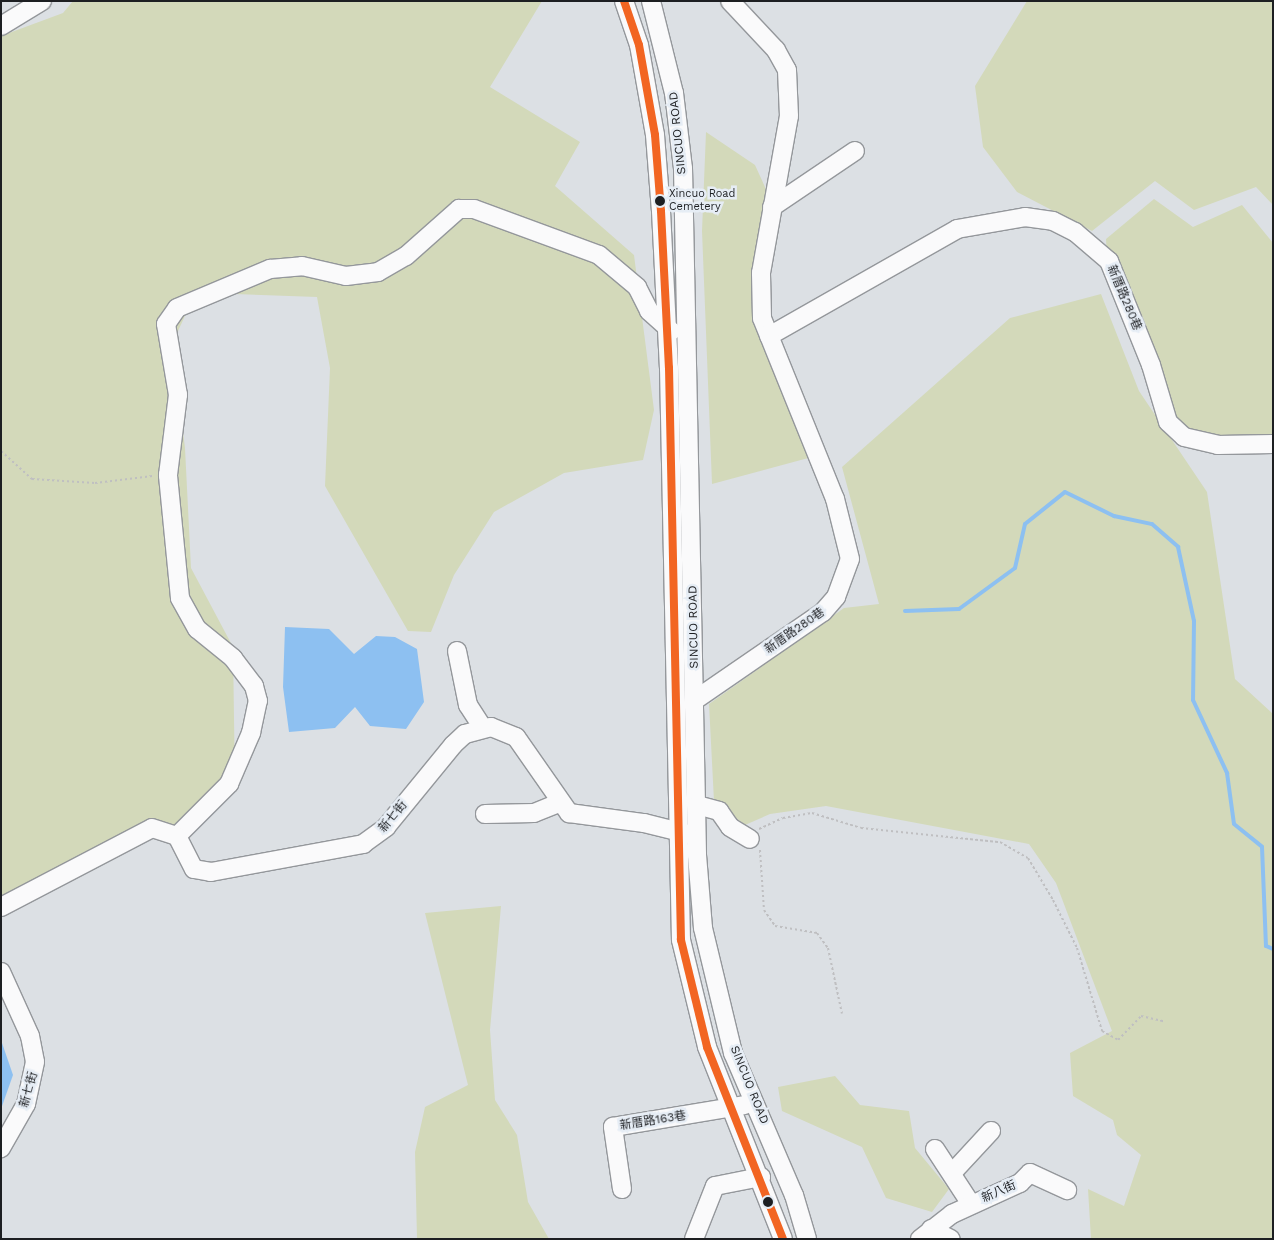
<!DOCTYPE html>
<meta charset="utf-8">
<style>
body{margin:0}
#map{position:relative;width:1274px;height:1240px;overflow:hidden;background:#dce0e4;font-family:"Work Sans","Noto Sans TC",sans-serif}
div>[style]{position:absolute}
.green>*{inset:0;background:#d3d9ba}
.water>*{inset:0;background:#8dc0f1}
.stream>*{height:4px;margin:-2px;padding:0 2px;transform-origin:2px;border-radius:2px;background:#8dc0f1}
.path>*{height:2px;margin-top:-1px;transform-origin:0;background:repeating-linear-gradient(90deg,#bfbfc1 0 2.5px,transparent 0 5px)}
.roads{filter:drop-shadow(1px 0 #94979b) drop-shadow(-1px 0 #94979b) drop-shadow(0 1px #94979b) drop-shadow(0 -1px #94979b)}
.minor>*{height:18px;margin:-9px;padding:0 9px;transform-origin:9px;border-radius:9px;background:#fafafb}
.bus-1>*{height:8px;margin:-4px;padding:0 4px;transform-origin:4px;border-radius:4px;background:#f26522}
.dots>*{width:14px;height:14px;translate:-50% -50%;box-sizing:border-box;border:2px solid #e6edf5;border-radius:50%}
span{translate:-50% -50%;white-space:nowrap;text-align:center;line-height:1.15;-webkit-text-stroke:5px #e6edf5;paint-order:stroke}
.bus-label{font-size:11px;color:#1d1f22}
.left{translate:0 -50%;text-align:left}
.street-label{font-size:12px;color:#1d1f22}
.frame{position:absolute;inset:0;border:2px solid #1d1f22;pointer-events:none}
</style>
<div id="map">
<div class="green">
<i style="clip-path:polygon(73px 1px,542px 1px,490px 87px,580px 142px,555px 186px,634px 255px,654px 410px,643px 460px,564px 473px,494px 512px,454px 575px,431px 632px,408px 631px,325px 486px,330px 368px,317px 297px,234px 294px,190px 305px,172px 344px,185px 448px,191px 568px,233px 647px,235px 788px,166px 832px,103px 845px,1px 912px,1px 36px,63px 13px)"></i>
<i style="clip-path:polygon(1027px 1px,1273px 1px,1273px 205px,1256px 187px,1194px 210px,1155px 181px,1092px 231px,1017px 192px,983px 147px,975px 86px)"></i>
<i style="clip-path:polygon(706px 132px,755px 165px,770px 198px,761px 324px,812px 457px,712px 484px,702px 231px)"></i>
<i style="clip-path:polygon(1154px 199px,1193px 227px,1242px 205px,1273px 243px,1273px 440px,1184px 437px,1107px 257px,1106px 239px)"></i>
<i style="clip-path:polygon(1101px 294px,1139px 391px,1207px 492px,1235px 679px,1273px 714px,1273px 1239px,1091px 1239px,1088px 1189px,1124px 1206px,1141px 1155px,1117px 1135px,1113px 1120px,1073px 1096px,1070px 1053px,1112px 1031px,1056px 883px,1029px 844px,826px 806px,770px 814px,745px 825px,714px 801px,709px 704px,844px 608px,879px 604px,842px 467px,1010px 318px)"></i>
<i style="clip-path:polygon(501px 906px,490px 1030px,495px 1100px,517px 1135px,528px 1202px,549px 1239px,417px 1239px,415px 1152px,425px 1107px,468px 1085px,425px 913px)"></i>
<i style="clip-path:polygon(835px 1076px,860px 1105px,909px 1111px,915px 1148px,949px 1189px,932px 1212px,886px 1198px,862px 1147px,782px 1111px,778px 1087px)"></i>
</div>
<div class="water">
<i style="clip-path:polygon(285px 627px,329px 629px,354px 654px,376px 636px,395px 637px,417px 649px,424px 702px,406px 729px,370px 726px,355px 707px,335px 728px,289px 732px,283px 687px)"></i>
<i style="clip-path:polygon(1px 1040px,13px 1075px,1px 1109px)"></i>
</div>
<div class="stream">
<i style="left:905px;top:611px;width:54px;rotate:-2.1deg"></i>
<i style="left:959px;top:609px;width:69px;rotate:-36.2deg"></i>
<i style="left:1015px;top:568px;width:45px;rotate:-77.2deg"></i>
<i style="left:1025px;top:524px;width:51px;rotate:-38.7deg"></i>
<i style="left:1065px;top:492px;width:55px;rotate:26.1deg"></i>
<i style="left:1114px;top:516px;width:39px;rotate:12deg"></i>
<i style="left:1152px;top:524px;width:35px;rotate:41deg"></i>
<i style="left:1178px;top:547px;width:76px;rotate:77.8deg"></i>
<i style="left:1194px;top:621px;width:79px;rotate:90.7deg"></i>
<i style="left:1193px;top:700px;width:81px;rotate:65deg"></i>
<i style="left:1227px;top:773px;width:51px;rotate:82.2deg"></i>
<i style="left:1234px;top:824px;width:36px;rotate:39deg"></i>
<i style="left:1262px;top:847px;width:99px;rotate:87.7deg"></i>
<i style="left:1266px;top:946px;width:8px;rotate:23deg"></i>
</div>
<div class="path">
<i style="left:1px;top:451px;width:42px;rotate:42.1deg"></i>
<i style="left:32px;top:479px;width:63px;rotate:3.6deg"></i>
<i style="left:95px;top:483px;width:58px;rotate:-6.9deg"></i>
<i style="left:759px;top:829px;width:26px;rotate:-25deg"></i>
<i style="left:783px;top:818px;width:29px;rotate:-10deg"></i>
<i style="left:812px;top:813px;width:51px;rotate:17deg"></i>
<i style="left:861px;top:828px;width:140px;rotate:5.8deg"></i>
<i style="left:1000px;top:842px;width:32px;rotate:30deg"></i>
<i style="left:1028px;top:858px;width:49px;rotate:59.2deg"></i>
<i style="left:1053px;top:900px;width:54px;rotate:63.4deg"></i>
<i style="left:1077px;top:948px;width:87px;rotate:73.2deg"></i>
<i style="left:1102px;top:1031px;width:18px;rotate:29deg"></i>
<i style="left:1118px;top:1040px;width:33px;rotate:-46deg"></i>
<i style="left:1141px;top:1016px;width:23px;rotate:13deg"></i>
<i style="left:760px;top:850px;width:60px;rotate:86.2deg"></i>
<i style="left:764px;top:910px;width:19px;rotate:55deg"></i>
<i style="left:775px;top:926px;width:43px;rotate:9.5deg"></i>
<i style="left:817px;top:933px;width:19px;rotate:54deg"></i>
<i style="left:828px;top:948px;width:67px;rotate:78deg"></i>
</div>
<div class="roads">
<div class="minor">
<i style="left:624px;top:1px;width:46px;rotate:71.2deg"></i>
<i style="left:639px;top:45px;width:91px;rotate:79.9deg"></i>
<i style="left:655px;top:135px;width:76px;rotate:85.5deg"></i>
<i style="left:661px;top:211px;width:157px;rotate:87.1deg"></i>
<i style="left:669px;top:368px;width:572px;rotate:88.8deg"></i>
<i style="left:681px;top:940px;width:110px;rotate:76.3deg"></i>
<i style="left:707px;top:1047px;width:206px;rotate:68.4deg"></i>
<i style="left:651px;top:1px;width:95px;rotate:76deg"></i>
<i style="left:674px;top:93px;width:76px;rotate:83.2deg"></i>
<i style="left:683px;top:168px;width:687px;rotate:88.83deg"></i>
<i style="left:697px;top:855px;width:73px;rotate:85.3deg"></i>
<i style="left:703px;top:928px;width:129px;rotate:76.5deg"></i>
<i style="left:733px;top:1053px;width:155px;rotate:66.8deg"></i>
<i style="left:794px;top:1195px;width:46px;rotate:73.5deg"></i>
<i style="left:1px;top:26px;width:48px;rotate:-31.4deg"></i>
<i style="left:772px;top:207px;width:100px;rotate:-34deg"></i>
<i style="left:769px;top:336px;width:216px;rotate:-29.6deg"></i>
<i style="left:957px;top:229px;width:69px;rotate:-10deg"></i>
<i style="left:1025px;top:217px;width:28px;rotate:8deg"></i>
<i style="left:1053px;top:221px;width:25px;rotate:27deg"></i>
<i style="left:1075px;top:232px;width:45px;rotate:40.5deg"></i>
<i style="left:1109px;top:261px;width:112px;rotate:68deg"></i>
<i style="left:1151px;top:365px;width:59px;rotate:73.4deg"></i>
<i style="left:1168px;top:422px;width:22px;rotate:43deg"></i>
<i style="left:1184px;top:437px;width:35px;rotate:13deg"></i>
<i style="left:1218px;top:445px;width:55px;rotate:-1deg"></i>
<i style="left:457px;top:651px;width:55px;rotate:78.5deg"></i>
<i style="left:468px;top:705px;width:27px;rotate:57deg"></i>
<i style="left:695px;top:700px;width:155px;rotate:-34.5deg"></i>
<i style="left:823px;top:612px;width:20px;rotate:-49deg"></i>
<i style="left:836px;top:597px;width:40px;rotate:-69.8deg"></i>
<i style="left:850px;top:559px;width:62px;rotate:-104deg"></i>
<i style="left:835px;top:499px;width:195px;rotate:-112deg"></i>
<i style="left:762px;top:318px;width:45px;rotate:-91.3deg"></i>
<i style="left:761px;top:273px;width:159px;rotate:-79.9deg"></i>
<i style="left:789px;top:116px;width:46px;rotate:-92.5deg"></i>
<i style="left:787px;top:70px;width:23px;rotate:-119deg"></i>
<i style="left:776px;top:50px;width:67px;rotate:-133.2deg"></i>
<i style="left:697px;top:805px;width:23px;rotate:15deg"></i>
<i style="left:719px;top:811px;width:19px;rotate:55deg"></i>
<i style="left:730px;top:827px;width:23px;rotate:31deg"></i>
<i style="left:485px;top:814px;width:49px;rotate:-1.2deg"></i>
<i style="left:534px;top:813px;width:27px;rotate:-22deg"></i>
<i style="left:177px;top:836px;width:74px;rotate:-45deg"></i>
<i style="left:229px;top:784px;width:56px;rotate:-66.7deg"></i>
<i style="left:251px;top:733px;width:33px;rotate:-78deg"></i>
<i style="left:258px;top:701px;width:16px;rotate:-105deg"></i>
<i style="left:254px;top:686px;width:35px;rotate:-127deg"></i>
<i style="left:233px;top:658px;width:46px;rotate:-141.1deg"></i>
<i style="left:197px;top:629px;width:35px;rotate:-119deg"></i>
<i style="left:180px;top:598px;width:124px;rotate:-95.6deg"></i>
<i style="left:168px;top:475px;width:81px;rotate:-82.9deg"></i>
<i style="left:178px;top:395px;width:72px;rotate:-99.6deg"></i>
<i style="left:166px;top:324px;width:19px;rotate:-55deg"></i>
<i style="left:177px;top:308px;width:101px;rotate:-22.8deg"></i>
<i style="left:270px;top:269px;width:32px;rotate:-5deg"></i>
<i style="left:302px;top:266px;width:45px;rotate:12.8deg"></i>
<i style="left:346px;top:276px;width:32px;rotate:-7deg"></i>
<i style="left:378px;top:272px;width:32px;rotate:-30deg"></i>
<i style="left:406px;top:256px;width:71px;rotate:-41.6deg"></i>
<i style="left:459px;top:209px;width:15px"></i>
<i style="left:474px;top:209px;width:133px;rotate:20.2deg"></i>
<i style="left:599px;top:255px;width:50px;rotate:40.1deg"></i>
<i style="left:637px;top:287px;width:27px;rotate:63deg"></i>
<i style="left:649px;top:311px;width:30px;rotate:42deg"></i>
<i style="left:1px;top:907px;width:170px;rotate:-27.6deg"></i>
<i style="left:152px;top:828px;width:26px;rotate:18deg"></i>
<i style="left:177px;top:836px;width:37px;rotate:63deg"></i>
<i style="left:194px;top:869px;width:17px;rotate:10deg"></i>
<i style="left:211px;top:872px;width:155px;rotate:-10.4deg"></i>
<i style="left:363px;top:844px;width:29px;rotate:-36deg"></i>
<i style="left:386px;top:827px;width:106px;rotate:-50.7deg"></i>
<i style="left:453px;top:745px;width:16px;rotate:-43deg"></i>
<i style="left:465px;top:734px;width:27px;rotate:-15deg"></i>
<i style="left:491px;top:727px;width:27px;rotate:22deg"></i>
<i style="left:516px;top:737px;width:93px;rotate:55.1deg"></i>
<i style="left:569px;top:813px;width:76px;rotate:7.6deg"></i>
<i style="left:644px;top:823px;width:45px;rotate:14deg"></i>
<i style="left:1px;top:972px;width:70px;rotate:65.6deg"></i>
<i style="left:30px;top:1036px;width:26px;rotate:79deg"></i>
<i style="left:35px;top:1062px;width:43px;rotate:102.1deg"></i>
<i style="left:26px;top:1104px;width:51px;rotate:119.6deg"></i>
<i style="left:935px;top:1149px;width:66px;rotate:56.8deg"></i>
<i style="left:953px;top:1172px;width:56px;rotate:-47.2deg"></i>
<i style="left:622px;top:1189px;width:63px;rotate:-98.3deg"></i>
<i style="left:613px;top:1127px;width:133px;rotate:-9.5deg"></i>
<i style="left:931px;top:1229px;width:22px;rotate:27deg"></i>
<i style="left:694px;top:1239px;width:57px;rotate:-68.4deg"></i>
<i style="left:715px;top:1186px;width:47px;rotate:-11.1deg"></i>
<i style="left:920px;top:1239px;width:41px;rotate:-38deg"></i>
<i style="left:952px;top:1214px;width:75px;rotate:-24.5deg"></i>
<i style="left:1020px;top:1183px;width:14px;rotate:-45deg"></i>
<i style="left:1030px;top:1173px;width:41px;rotate:24.7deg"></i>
</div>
</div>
<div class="bus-1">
<i style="left:624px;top:1px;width:46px;rotate:71.2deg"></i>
<i style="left:639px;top:45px;width:91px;rotate:79.9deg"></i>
<i style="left:655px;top:135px;width:76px;rotate:85.5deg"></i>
<i style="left:661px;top:211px;width:157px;rotate:87.1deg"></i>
<i style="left:669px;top:368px;width:572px;rotate:88.8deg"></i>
<i style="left:681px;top:940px;width:110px;rotate:76.3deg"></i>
<i style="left:707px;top:1047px;width:206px;rotate:68.4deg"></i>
</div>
<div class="dots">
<i style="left:660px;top:201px;background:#1d1f22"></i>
<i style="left:768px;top:1202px;background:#1d1f22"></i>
</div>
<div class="bus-label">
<span class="left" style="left:669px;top:201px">Xincuo Road<br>Cemetery</span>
</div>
<div class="street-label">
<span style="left:678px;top:133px;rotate:-96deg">SINCUO ROAD</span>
<span style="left:1124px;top:298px;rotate:67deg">新厝路280巷</span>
<span style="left:694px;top:627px;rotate:-91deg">SINCUO ROAD</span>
<span style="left:795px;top:631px;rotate:-35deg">新厝路280巷</span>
<span style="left:393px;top:817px;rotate:-50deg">新七街</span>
<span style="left:749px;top:1085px;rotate:68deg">SINCUO ROAD</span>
<span style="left:29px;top:1090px;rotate:-74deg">新七街</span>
<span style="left:653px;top:1121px;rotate:-9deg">新厝路163巷</span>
<span style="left:999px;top:1192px;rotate:-24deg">新八街</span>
</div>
<div class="frame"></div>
</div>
